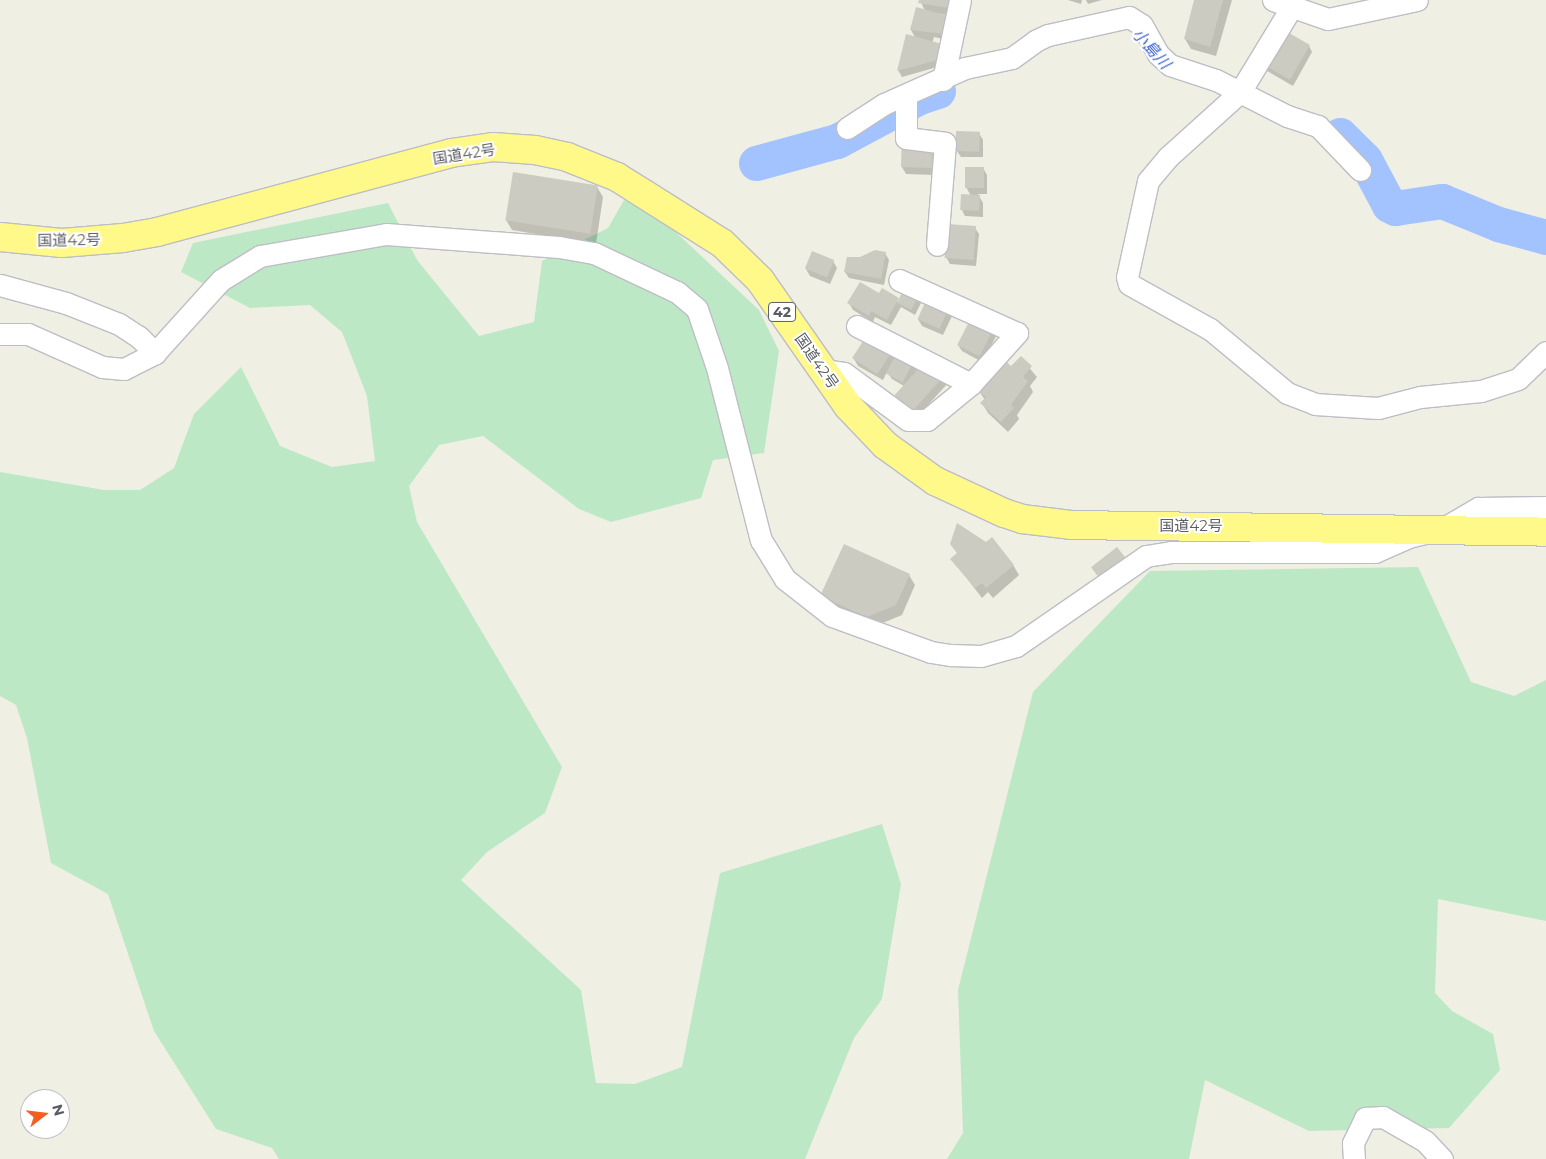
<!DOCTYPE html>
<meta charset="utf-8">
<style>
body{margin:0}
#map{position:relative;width:1546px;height:1159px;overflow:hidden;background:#efefe3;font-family:Montserrat,"Noto Sans JP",sans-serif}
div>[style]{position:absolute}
.green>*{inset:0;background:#bde8c6}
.shadow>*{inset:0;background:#0003}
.river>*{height:35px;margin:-17.5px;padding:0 17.5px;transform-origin:17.5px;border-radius:17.5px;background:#a2c3ff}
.building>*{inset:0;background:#cccbc2;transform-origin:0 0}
.roads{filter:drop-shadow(1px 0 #bdbec5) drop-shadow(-1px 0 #bdbec5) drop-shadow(0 1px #bdbec5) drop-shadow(0 -1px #bdbec5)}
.street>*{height:21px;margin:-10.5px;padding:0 10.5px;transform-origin:10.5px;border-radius:10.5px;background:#fff}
.highway>*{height:28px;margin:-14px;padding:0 14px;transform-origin:14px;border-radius:14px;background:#fff989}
span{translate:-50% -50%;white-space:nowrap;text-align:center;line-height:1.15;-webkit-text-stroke:4px #fff;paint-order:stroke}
.shield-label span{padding:1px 4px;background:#fff;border:1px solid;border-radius:4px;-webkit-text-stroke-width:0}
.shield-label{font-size:14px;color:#5b5d65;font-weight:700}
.street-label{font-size:15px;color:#5b5d65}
.water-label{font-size:16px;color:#3c64cb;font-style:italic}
.north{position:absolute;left:20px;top:1089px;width:50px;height:50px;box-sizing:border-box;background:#fff;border:1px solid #bdbec1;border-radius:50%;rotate:74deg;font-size:14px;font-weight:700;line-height:20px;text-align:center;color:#5b5d65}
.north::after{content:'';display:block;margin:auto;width:18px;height:22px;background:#f55e22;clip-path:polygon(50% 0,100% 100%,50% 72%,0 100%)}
</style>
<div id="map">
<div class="green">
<i style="clip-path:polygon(624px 200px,665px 222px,759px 310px,779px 351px,764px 453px,713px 460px,701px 498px,611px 522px,579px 509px,483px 436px,439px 445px,409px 486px,417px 522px,562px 767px,545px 813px,487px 852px,461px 880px,581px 990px,596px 1083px,635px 1084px,682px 1067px,720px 873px,882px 824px,901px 884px,882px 999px,854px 1038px,805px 1159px,279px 1159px,272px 1148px,216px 1129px,154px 1031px,108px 894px,51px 863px,27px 738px,16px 705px,0 696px,0 472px,104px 490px,140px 490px,174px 468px,194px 414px,241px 367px,280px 446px,332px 467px,375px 461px,367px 396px,342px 332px,310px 305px,250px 308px,181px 272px,193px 243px,388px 203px,417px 260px,479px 336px,534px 322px,542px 261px,608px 228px)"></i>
<i style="clip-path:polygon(1418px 567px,1471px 682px,1514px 696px,1546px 680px,1546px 921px,1438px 899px,1435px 993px,1452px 1011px,1493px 1034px,1500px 1070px,1449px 1128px,1309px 1131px,1205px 1080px,1189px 1159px,947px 1159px,963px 1133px,958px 990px,1033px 692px,1150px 571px)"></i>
</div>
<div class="shadow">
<i style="clip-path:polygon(920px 0,955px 0,952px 15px,937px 14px,948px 40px,934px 37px,932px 43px,941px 66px,902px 77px,898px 70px,916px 39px,911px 30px,925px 11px)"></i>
<i style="clip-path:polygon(1068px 0,1082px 0,1081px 4px)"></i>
<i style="clip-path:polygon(1086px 0,1102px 0,1088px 4px)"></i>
<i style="clip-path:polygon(1196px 0,1232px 0,1216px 56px,1191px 49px,1185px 39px)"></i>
<i style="clip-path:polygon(1309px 46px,1312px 52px,1293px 86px,1262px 68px)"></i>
<i style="clip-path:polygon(979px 133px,983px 140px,983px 157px,961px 157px,957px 151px)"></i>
<i style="clip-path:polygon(903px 134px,936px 148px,935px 175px,906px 174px,902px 167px)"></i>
<i style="clip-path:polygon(983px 168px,987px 175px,987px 194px,978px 194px,983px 203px,983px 217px,965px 216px,962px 210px,971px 196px,966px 187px)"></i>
<i style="clip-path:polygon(597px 187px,603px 197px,596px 244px,512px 230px,506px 220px)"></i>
<i style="clip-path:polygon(975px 228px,979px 234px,976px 266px,950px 264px,946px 257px)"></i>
<i style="clip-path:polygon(885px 253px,889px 260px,884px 285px,849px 278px,845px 272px,860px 258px)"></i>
<i style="clip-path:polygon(833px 261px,837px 268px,830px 284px,810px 276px,806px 269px)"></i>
<i style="clip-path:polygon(919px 293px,923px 299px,915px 315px,901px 307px,891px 325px,875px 317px,873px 322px,853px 310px,849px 303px,880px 295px,899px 302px)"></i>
<i style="clip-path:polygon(948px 309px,952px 316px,943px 335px,922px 326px,918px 319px)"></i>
<i style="clip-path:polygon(975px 313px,999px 331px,982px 362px,962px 351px,958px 345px)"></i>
<i style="clip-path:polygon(869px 334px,920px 364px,916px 372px,949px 382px,917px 417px,896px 395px,904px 386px,892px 379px,887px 372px,883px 380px,858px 366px,854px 359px)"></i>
<i style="clip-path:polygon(1021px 358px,1037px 377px,1030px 386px,1033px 392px,1017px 415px,1019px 419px,1008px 432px,988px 413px,982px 403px,985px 400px,976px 386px,1011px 368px)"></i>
<i style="clip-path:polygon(986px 543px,1013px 565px,1019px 575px,993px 598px,988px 592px,982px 598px,952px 559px,958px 554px,952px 544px)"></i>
<i style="clip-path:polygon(909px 575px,915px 585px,902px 615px,873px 627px,828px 607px,822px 596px)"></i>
</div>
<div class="river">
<i style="left:1340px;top:135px;width:35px;rotate:45deg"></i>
<i style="left:1365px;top:160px;width:51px;rotate:61.9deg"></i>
<i style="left:1389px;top:205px;width:7px;rotate:27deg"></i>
<i style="left:1395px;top:208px;width:48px;rotate:-8.5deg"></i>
<i style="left:1442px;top:201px;width:61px;rotate:22.3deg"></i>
<i style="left:1498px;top:224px;width:50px;rotate:15.2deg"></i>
<i style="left:756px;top:163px;width:84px;rotate:-15.2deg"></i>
<i style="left:837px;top:141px;width:93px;rotate:-28.2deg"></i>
<i style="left:919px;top:97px;width:20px;rotate:-18deg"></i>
</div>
<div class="building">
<i style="clip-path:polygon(919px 0,950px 0,949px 8px,918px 3px)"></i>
<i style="clip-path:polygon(1194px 0,1223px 0,1210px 47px,1184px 39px)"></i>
<i style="clip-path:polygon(916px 7px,949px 16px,945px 34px,910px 30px)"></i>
<i style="left:1277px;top:26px;width:38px;height:40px;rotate:30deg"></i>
<i style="clip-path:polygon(906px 34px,942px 44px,938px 60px,897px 71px)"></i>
<i style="left:956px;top:131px;width:24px;height:20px;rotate:2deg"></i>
<i style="clip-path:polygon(902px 132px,933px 140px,932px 168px,901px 167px)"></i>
<i style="left:965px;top:167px;width:19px;height:21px"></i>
<i style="left:513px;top:172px;width:86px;height:49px;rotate:9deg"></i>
<i style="left:961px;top:194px;width:19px;height:16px;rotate:3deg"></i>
<i style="left:947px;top:224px;width:29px;height:34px;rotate:4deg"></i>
<i style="clip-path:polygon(875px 250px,886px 252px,881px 279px,844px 272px,847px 257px,860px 257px)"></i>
<i style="left:812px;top:251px;width:24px;height:19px;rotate:22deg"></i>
<i style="clip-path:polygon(860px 282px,879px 293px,882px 288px,899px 298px,887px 320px,871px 311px,869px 316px,847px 303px)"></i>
<i style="left:906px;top:285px;width:16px;height:20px;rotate:27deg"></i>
<i style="left:927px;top:298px;width:24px;height:23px;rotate:24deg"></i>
<i style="left:974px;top:312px;width:25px;height:37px;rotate:27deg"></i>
<i style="left:869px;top:332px;width:30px;height:31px;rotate:33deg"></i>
<i style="left:900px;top:347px;width:19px;height:30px;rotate:28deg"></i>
<i style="clip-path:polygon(1021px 356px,1032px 366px,1023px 377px,1028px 381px,1011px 405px,1014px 408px,1001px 422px,980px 403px,986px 397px,974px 386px,1001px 357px,1011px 366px)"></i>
<i style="left:928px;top:358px;width:24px;height:50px;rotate:42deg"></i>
<i style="clip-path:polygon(957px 523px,986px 542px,992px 537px,1014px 565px,986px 588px,982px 583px,975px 588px,950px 559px,957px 553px,950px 544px)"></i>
<i style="clip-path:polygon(844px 544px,910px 574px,896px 605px,867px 617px,820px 596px)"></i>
<i style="left:1117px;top:547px;width:16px;height:33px;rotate:52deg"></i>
</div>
<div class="roads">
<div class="street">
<i style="left:1273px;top:0;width:58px;rotate:19.1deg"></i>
<i style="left:1328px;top:19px;width:91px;rotate:-12.1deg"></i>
<i style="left:1291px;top:8px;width:98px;rotate:121.3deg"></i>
<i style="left:1240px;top:92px;width:97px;rotate:137.9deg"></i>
<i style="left:1168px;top:157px;width:31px;rotate:130deg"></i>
<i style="left:1148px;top:181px;width:98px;rotate:102.3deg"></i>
<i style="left:1127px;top:277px;width:7px;rotate:74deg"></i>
<i style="left:1129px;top:284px;width:93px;rotate:29.1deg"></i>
<i style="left:1210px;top:329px;width:100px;rotate:39.7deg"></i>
<i style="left:1287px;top:393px;width:30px;rotate:21deg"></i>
<i style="left:1315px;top:404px;width:63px;rotate:3.6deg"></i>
<i style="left:1378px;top:408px;width:43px;rotate:-14.7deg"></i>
<i style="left:1420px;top:397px;width:61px;rotate:-5.6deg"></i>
<i style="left:1481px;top:391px;width:39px;rotate:-18deg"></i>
<i style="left:1518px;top:379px;width:39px;rotate:-44deg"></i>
<i style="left:943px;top:80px;width:82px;rotate:-78deg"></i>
<i style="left:906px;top:96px;width:42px;rotate:90deg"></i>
<i style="left:906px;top:138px;width:39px;rotate:7deg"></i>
<i style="left:945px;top:143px;width:102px;rotate:94.5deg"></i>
<i style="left:847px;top:128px;width:44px;rotate:-33deg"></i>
<i style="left:884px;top:104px;width:89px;rotate:-24deg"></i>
<i style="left:965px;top:68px;width:48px;rotate:-12deg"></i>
<i style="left:1012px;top:58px;width:29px;rotate:-36deg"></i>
<i style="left:1035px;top:41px;width:14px;rotate:-25deg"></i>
<i style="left:1048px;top:35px;width:83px;rotate:-12.5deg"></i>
<i style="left:1129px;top:17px;width:15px;rotate:32deg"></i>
<i style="left:1142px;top:25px;width:33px;rotate:61deg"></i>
<i style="left:1158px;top:54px;width:16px;rotate:43deg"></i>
<i style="left:1170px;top:65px;width:48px;rotate:18.1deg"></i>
<i style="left:1216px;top:80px;width:80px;rotate:26.9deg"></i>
<i style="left:1287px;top:116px;width:33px;rotate:18deg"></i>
<i style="left:1318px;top:126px;width:61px;rotate:46.3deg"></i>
<i style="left:0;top:285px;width:68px;rotate:15.3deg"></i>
<i style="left:66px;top:303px;width:57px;rotate:21.6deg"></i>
<i style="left:119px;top:324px;width:24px;rotate:33deg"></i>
<i style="left:139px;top:337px;width:23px;rotate:45deg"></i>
<i style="left:857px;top:326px;width:128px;rotate:27deg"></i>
<i style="left:0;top:334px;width:28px"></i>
<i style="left:28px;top:334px;width:81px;rotate:24deg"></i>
<i style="left:102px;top:367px;width:22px;rotate:5deg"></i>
<i style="left:124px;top:369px;width:35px;rotate:-27deg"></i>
<i style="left:155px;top:353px;width:98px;rotate:-47.9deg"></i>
<i style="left:221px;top:280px;width:46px;rotate:-31.6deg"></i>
<i style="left:260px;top:256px;width:128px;rotate:-9.9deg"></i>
<i style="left:386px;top:234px;width:173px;rotate:4.3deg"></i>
<i style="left:559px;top:247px;width:36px;rotate:10deg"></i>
<i style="left:594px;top:253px;width:92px;rotate:25.2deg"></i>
<i style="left:677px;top:292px;width:26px;rotate:40deg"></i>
<i style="left:697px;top:309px;width:62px;rotate:71.3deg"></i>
<i style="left:717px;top:368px;width:178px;rotate:75.7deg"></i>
<i style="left:761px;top:540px;width:46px;rotate:58.4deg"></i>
<i style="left:785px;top:579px;width:60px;rotate:38.2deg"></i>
<i style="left:832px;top:616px;width:105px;rotate:20deg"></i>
<i style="left:931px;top:652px;width:20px;rotate:9deg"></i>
<i style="left:951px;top:655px;width:30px;rotate:2deg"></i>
<i style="left:981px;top:656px;width:36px;rotate:-16deg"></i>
<i style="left:1016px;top:646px;width:158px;rotate:-34.7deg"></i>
<i style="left:1146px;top:556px;width:25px;rotate:-9deg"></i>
<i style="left:1171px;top:552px;width:204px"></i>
<i style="left:1375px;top:552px;width:36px;rotate:-24deg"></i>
<i style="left:1408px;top:537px;width:35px;rotate:-13deg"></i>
<i style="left:1442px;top:529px;width:42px;rotate:-30.3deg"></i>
<i style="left:1478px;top:508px;width:68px;rotate:-0.8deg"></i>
<i style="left:823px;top:370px;width:21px;rotate:8deg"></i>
<i style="left:844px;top:373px;width:79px;rotate:36.3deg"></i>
<i style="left:908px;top:420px;width:19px"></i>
<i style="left:927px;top:420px;width:57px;rotate:-39.3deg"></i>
<i style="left:971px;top:384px;width:69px;rotate:-48deg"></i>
<i style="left:1017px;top:333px;width:129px;rotate:-155.8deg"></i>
<i style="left:1354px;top:1159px;width:16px;rotate:-94deg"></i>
<i style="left:1353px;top:1143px;width:28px;rotate:-64deg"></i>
<i style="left:1365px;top:1118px;width:18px;rotate:-3deg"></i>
<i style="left:1383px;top:1117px;width:48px;rotate:29.7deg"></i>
<i style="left:1425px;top:1141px;width:25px;rotate:47deg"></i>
</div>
<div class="highway">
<i style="left:0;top:237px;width:62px;rotate:5.5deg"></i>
<i style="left:62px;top:243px;width:61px;rotate:-4.7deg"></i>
<i style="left:123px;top:238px;width:35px;rotate:-10deg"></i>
<i style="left:157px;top:232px;width:304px;rotate:-15deg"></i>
<i style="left:451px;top:153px;width:42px;rotate:-8.1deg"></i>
<i style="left:493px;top:147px;width:42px;rotate:4.1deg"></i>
<i style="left:535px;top:150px;width:33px;rotate:12deg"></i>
<i style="left:567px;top:157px;width:54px;rotate:21.8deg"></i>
<i style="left:617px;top:177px;width:124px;rotate:32.2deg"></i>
<i style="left:722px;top:243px;width:53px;rotate:44.2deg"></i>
<i style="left:760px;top:280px;width:154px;rotate:55.1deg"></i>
<i style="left:848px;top:406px;width:54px;rotate:46.5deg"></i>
<i style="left:885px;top:445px;width:62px;rotate:35.8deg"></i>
<i style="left:935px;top:481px;width:76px;rotate:24.9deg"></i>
<i style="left:1004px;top:513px;width:19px;rotate:18deg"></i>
<i style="left:1022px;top:519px;width:49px;rotate:7deg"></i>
<i style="left:1071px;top:525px;width:475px;rotate:0.8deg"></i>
</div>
</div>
<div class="shield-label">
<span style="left:782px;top:312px">42</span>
</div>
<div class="street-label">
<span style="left:464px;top:154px;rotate:-9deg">国道42号</span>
<span style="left:69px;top:240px;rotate:-1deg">国道42号</span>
<span style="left:817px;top:361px;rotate:55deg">国道42号</span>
<span style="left:1191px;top:526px">国道42号</span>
</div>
<div class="water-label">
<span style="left:1151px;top:49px;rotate:48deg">小島川</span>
</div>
<div class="north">N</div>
</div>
